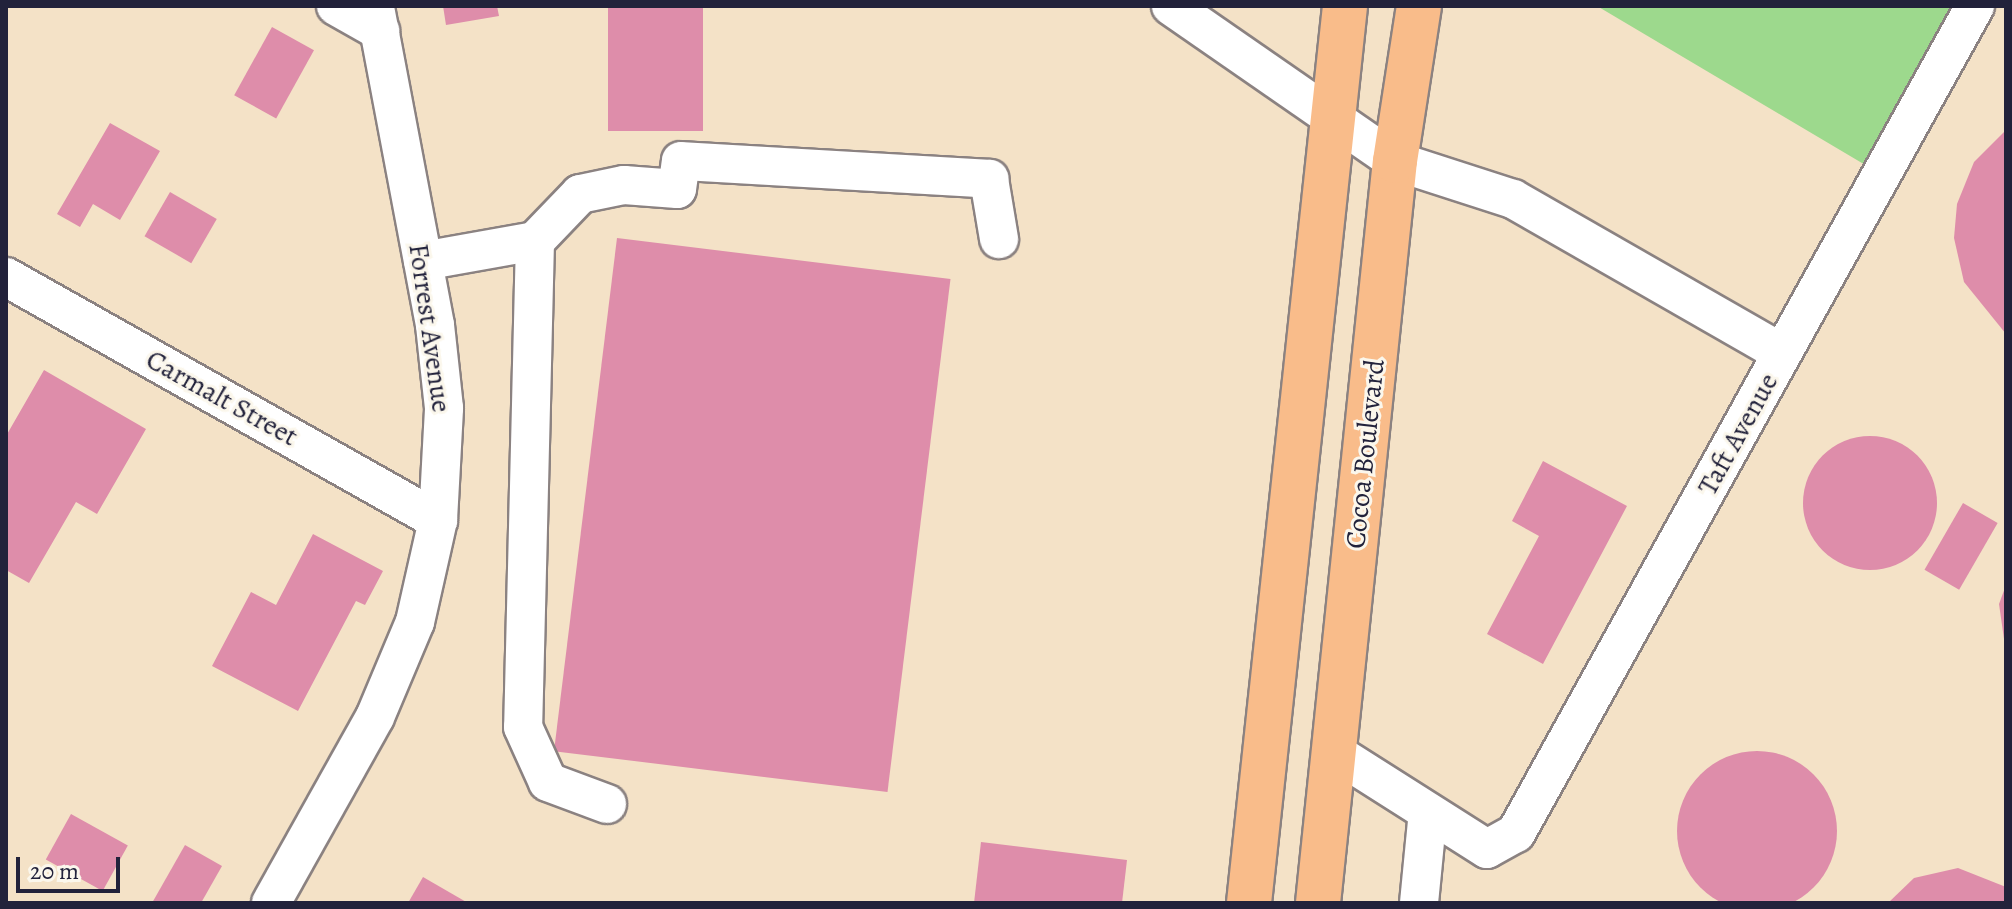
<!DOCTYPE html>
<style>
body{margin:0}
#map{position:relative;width:2012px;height:909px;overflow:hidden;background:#f4e2c7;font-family:Alegreya,serif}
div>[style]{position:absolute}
.green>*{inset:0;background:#9dd98d}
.building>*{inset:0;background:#de8daa;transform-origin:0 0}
.round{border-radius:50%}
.roads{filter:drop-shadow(2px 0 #8b8281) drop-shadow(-2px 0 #8b8281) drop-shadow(0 2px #8b8281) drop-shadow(0 -2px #8b8281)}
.minor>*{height:38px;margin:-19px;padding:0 19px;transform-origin:19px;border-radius:19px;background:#fff}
.major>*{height:44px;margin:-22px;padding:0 22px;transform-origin:22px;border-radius:22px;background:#f9bc8a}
span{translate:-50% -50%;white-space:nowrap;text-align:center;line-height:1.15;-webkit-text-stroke:6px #fbf7ec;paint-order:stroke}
.street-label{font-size:28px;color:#22223b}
.frame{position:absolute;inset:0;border:8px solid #22223b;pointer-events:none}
.scale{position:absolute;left:16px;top:857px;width:104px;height:36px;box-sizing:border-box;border:4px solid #22223b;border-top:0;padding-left:10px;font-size:24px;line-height:28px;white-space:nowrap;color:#22223b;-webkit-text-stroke:6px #fbf7ec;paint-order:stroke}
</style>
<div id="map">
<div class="green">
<i style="clip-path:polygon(1597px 6px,1955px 6px,1867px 166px)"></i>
</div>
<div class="building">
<i style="clip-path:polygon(443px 6px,497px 6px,499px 16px,446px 25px)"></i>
<i style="left:608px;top:6px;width:95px;height:125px"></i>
<i style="left:272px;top:27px;width:48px;height:78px;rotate:29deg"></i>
<i style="clip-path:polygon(110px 123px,160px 151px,120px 220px,93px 204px,80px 227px,57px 214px)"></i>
<i style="clip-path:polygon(2006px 130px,2006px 334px,1964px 282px,1954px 238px,1957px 204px,1974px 162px)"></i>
<i style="left:170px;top:192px;width:54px;height:51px;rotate:30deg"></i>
<i style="left:617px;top:238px;width:336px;height:517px;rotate:7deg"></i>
<i style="clip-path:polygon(44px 370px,146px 429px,97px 514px,76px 502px,29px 583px,6px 570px,6px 436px)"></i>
<i class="round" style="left:1803px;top:436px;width:134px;height:134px"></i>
<i style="clip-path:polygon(1543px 461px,1627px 506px,1543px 664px,1487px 634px,1539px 536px,1512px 521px)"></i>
<i style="left:1963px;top:503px;width:40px;height:77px;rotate:30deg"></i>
<i style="clip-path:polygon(313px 534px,383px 571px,365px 605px,356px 601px,298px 711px,212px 666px,251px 592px,276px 605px)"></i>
<i style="clip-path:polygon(2006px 585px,2006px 646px,2005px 646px,1999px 604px)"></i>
<i class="round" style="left:1677px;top:751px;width:160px;height:160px"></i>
<i style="left:71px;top:814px;width:65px;height:52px;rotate:29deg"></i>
<i style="clip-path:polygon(981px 842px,1127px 860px,1122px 903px,974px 903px)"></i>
<i style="clip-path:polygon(185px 845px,222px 866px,201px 903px,152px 903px)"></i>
<i style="clip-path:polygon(1958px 868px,2006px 887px,2006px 903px,1888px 903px,1914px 878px)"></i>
<i style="clip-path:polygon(423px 877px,468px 903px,408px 903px)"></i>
</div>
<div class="roads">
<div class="minor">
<i style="left:336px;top:6px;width:51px;rotate:29.6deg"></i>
<i style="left:1171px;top:6px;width:272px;rotate:34.7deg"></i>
<i style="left:1395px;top:161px;width:124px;rotate:17.9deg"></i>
<i style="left:1513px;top:199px;width:310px;rotate:29.8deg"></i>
<i style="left:535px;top:241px;width:65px;rotate:-46.2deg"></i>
<i style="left:580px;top:194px;width:45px;rotate:-11.6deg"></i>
<i style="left:624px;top:185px;width:53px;rotate:4.3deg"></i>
<i style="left:677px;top:189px;width:28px;rotate:-82deg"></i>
<i style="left:681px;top:161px;width:309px;rotate:3.3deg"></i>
<i style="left:989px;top:179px;width:61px;rotate:80.5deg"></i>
<i style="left:423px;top:261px;width:114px;rotate:-10.1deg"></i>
<i style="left:535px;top:241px;width:486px;rotate:91.4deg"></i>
<i style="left:523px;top:727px;width:60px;rotate:65.6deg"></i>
<i style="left:548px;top:782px;width:63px;rotate:20.4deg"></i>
<i style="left:6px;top:277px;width:496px;rotate:29.4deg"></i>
<i style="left:1334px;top:752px;width:181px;rotate:32.4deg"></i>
<i style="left:1487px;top:849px;width:33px;rotate:-29deg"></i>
<i style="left:1516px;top:833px;width:946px;rotate:-60.97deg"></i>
<i style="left:271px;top:903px;width:213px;rotate:-60.8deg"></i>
<i style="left:375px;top:717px;width:103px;rotate:-67.2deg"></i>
<i style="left:415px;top:622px;width:105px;rotate:-77.3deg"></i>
<i style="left:438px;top:520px;width:112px;rotate:-86.9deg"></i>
<i style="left:444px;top:408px;width:83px;rotate:-96.2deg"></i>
<i style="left:435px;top:325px;width:325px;rotate:-100.7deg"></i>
<i style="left:1419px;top:903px;width:91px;rotate:-84.4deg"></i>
</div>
<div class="major">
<i style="left:1249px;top:903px;width:902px;rotate:-83.89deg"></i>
<i style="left:1318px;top:903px;width:746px;rotate:-84.08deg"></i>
<i style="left:1395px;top:161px;width:157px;rotate:-81.2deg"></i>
</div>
</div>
<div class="street-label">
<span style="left:430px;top:328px;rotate:82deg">Forrest Avenue</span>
<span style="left:222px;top:398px;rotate:29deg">Carmalt Street</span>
<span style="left:1738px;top:434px;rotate:-61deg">Taft Avenue</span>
<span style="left:1365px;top:454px;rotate:-84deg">Cocoa Boulevard</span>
</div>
<div class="frame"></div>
<div class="scale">20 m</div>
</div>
